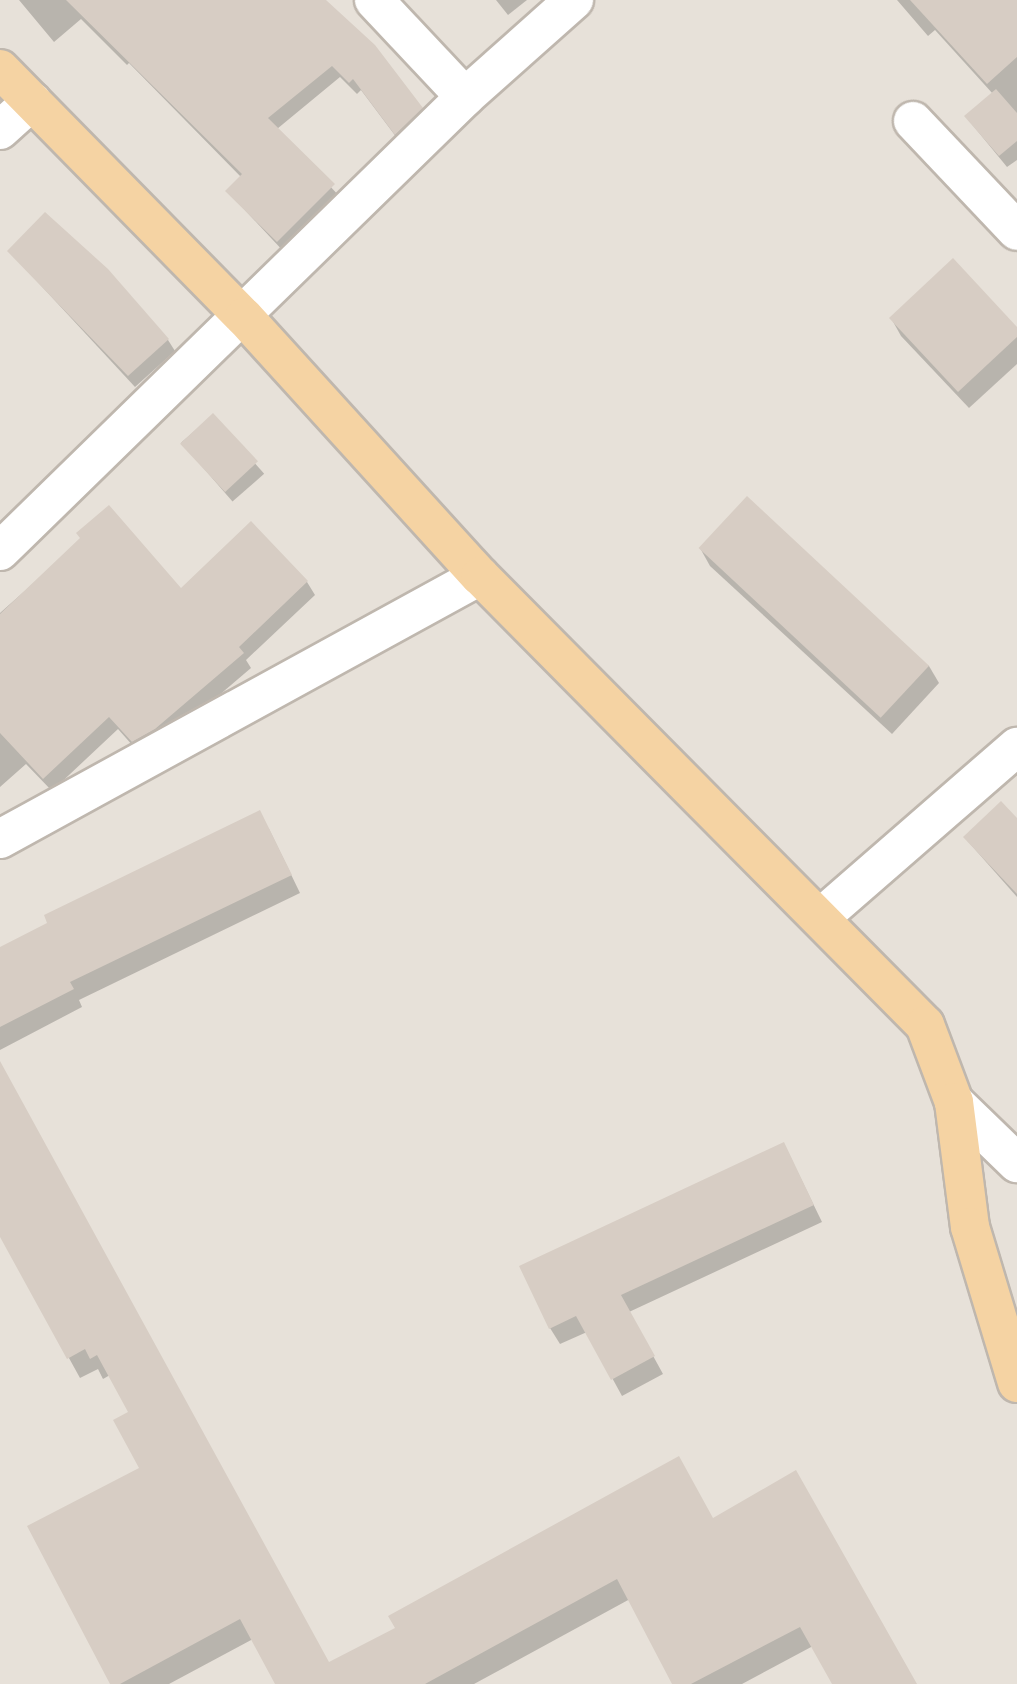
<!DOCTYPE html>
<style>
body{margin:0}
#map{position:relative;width:1017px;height:1684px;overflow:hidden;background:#f4f0eb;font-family:"Noto Sans",sans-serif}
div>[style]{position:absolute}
.residential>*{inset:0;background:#e7e1d9;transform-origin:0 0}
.shadow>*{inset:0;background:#0003;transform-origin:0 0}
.building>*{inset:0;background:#d7cdc4;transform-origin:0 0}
.roads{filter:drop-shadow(2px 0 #bfb7ae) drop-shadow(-2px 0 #bfb7ae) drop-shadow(0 2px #bfb7ae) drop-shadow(0 -2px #bfb7ae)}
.minor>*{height:38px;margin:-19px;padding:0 19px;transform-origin:19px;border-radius:19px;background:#fff}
.major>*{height:38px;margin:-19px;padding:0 19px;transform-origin:19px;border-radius:19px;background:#f5d3a3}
span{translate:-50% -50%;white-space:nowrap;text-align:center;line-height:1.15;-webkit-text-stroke:5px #fff;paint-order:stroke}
</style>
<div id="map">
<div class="residential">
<i style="left:0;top:0;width:1017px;height:1684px"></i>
</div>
<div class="shadow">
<i style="clip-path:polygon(19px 0,301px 0,421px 109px,429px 121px,403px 146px,361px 90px,357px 94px,340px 77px,277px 129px,341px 198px,285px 253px,227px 191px,241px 177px,129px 63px,127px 65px,81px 19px,54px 42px)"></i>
<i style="clip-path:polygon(496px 0,527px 0,508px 15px)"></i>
<i style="clip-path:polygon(897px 0,1017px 0,1017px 160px,1007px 167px,966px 117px,993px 94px,935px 30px,928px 36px)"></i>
<i style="clip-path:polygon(9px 251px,168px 340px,175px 351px,135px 387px)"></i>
<i style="clip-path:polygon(891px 318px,1017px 329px,1017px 364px,969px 408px,901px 336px)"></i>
<i style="left:213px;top:415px;width:78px;height:42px;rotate:49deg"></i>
<i style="clip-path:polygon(82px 540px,181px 590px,307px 582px,315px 595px,246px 660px,251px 668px,163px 743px,141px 755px,118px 729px,52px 791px,26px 764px,0 787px,0 613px)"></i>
<i style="clip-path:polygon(700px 548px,929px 666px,939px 683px,892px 734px,710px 566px)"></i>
<i style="clip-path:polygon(1017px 820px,1017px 897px,965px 838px)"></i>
<i style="clip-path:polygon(269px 829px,300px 893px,79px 1000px,82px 1007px,0 1050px,0 949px)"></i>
<i style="clip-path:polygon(0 1107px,329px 1664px,712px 1520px,915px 1684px,834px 1684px,813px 1646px,742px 1684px,674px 1684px,630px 1599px,474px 1684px,277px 1684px,253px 1639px,169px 1684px,112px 1684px,141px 1468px,131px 1412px,110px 1375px,103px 1379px,98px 1369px,80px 1378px,0 1233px)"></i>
<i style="clip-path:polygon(784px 1144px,822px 1222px,629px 1312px,663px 1374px,622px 1396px,587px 1332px,560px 1344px,550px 1328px)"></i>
</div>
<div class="building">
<i style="clip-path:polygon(66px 0,326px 0,375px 45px,423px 108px,395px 135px,353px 79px,349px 83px,332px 66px,268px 118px,335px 184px,277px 242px,225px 191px,242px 174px)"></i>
<i style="clip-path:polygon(910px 0,1017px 0,1017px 57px,987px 84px)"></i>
<i style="clip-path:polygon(996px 89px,1017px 113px,1017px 141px,999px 156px,964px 116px)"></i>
<i style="clip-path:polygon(45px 212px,108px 269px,169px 339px,128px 376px,7px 251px)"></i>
<i style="clip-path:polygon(953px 258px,1017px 327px,1017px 337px,958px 392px,889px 318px)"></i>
<i style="left:213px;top:413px;width:66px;height:45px;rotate:47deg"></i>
<i style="left:747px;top:496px;width:249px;height:71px;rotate:43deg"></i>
<i style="clip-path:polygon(109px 505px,181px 588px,251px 521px,308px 581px,239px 647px,244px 653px,155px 729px,132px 742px,109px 717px,43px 779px,0 733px,0 614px,80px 538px,76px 533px)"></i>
<i style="clip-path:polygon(1001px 801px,1017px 818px,1017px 894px,963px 837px)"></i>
<i style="clip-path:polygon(260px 810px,292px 875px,70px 982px,74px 989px,0 1027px,0 947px,47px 923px,44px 915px)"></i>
<i style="clip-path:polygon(0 1061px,329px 1662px,395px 1628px,388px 1616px,679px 1456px,713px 1518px,796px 1470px,917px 1684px,832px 1684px,800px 1627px,691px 1684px,672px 1684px,617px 1579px,425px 1684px,275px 1684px,240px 1619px,120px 1684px,110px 1684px,27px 1526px,139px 1468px,113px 1420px,128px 1412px,97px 1355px,90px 1359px,85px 1349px,67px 1359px,0 1237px)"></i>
<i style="clip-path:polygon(784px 1142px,814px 1205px,621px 1295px,655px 1356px,611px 1380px,576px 1316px,549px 1329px,519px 1266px)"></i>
</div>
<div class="roads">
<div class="minor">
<i style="left:374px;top:0;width:133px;rotate:46.8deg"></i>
<i style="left:913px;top:121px;width:151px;rotate:46.6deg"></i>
<i style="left:0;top:130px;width:43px;rotate:-42.2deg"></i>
<i style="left:0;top:551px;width:650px;rotate:-44.31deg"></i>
<i style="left:465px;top:97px;width:146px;rotate:-41.7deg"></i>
<i style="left:0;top:839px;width:547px;rotate:-28.72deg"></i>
<i style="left:820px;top:918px;width:261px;rotate:-41deg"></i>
<i style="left:954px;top:1102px;width:88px;rotate:44.1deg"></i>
</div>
<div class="major">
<i style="left:0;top:69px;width:348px;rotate:45.5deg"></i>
<i style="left:244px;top:317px;width:350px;rotate:47.7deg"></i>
<i style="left:480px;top:576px;width:632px;rotate:45.26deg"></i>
<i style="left:925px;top:1025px;width:82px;rotate:69.4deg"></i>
<i style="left:954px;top:1102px;width:126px;rotate:82.7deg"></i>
<i style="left:970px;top:1227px;width:163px;rotate:73.2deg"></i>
</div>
</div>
</div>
